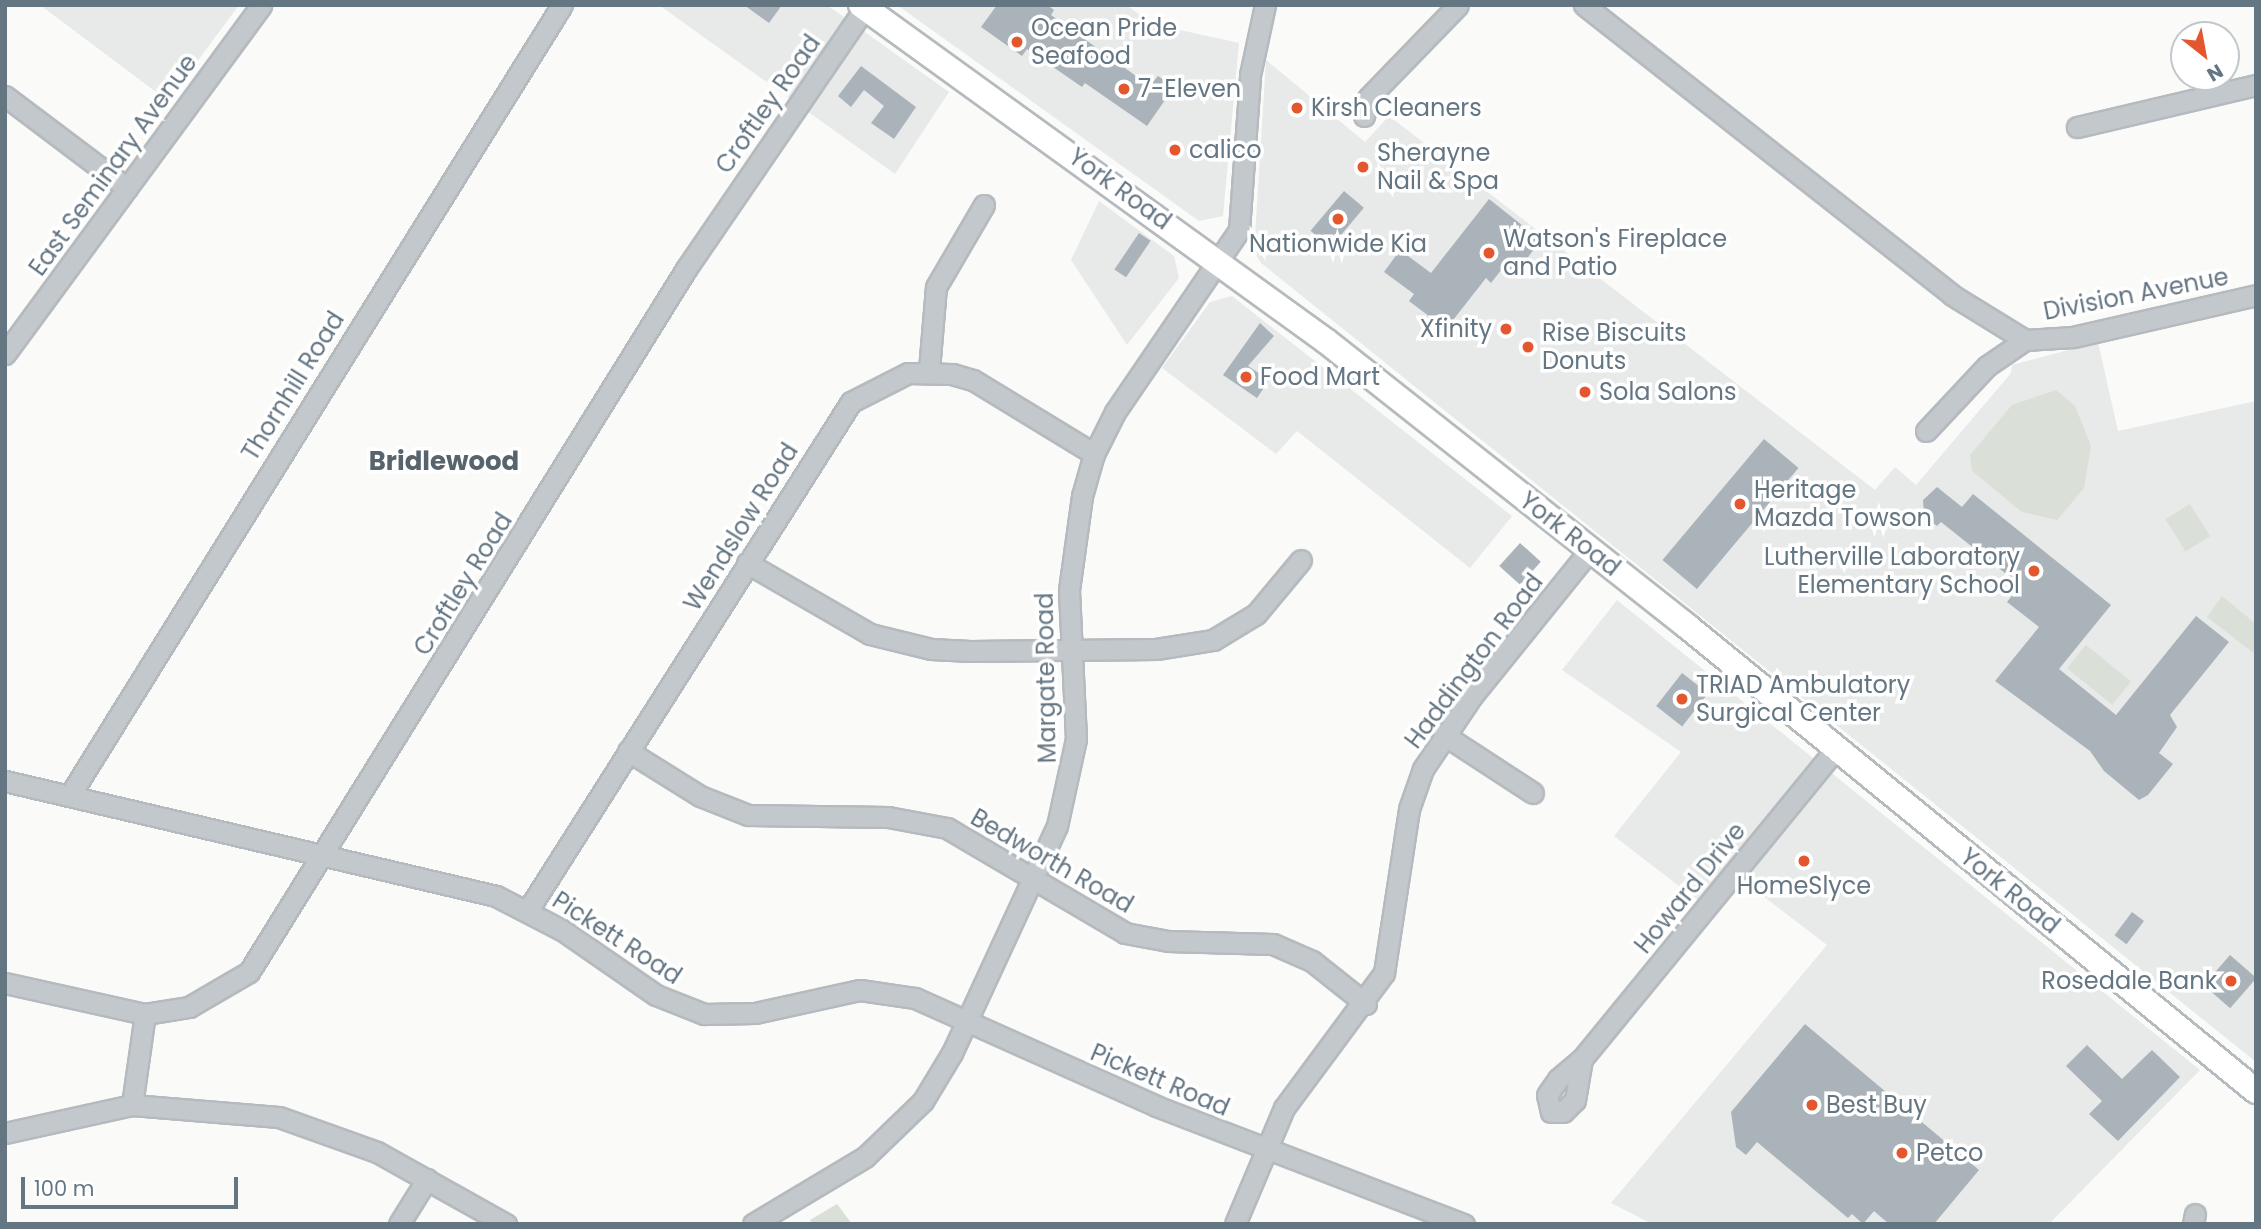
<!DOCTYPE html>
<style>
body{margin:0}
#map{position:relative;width:2261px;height:1229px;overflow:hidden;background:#fafaf8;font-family:Poppins,sans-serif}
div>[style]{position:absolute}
.built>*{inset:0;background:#e8e9e9}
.green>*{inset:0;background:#dadfd7;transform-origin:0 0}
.building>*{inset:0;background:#aab3b9;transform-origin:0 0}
.roads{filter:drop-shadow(2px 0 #b5babe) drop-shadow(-2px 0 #b5babe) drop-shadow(0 2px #b5babe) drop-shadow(0 -2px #b5babe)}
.minor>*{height:19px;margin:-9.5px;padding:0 9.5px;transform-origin:9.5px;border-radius:9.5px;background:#c3c8cc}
.major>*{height:24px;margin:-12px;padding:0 12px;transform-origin:12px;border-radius:12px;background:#fff}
.dots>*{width:19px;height:19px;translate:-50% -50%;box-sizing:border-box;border:4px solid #fff;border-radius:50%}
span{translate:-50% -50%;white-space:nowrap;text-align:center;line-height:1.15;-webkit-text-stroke:7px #fff;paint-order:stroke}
.poi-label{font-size:24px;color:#657683}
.left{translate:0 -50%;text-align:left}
.right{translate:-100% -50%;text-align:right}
.street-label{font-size:24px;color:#657683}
.neighbourhood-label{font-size:26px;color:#57646e;font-weight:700}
.frame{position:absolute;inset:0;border:7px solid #657683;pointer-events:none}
.north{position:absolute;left:2170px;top:21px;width:70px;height:70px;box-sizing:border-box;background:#fff;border:2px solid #c1c8cd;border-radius:50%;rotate:149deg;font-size:19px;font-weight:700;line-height:28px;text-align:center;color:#657683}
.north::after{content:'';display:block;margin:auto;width:24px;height:32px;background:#e4572e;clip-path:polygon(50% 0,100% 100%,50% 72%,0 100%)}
.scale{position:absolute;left:21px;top:1177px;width:217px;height:32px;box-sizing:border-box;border:4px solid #657683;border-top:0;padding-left:9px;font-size:21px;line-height:24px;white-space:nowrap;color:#657683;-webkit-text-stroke:5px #fff;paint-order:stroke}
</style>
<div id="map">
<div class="built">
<i style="clip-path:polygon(40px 5px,239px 5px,168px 101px)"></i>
<i style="clip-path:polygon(659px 5px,827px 5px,949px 92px,895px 174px)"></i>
<i style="clip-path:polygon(897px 5px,1126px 5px,1153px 24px,1239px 43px,1223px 216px,1199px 221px)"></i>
<i style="clip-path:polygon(1266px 60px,1365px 142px,1389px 116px,1875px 490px,1895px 467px,1916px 485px,2011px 373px,2012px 365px,2098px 342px,2118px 431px,2256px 401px,2256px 1062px,1261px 263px,1254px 252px)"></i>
<i style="clip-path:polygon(1099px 201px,1174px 256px,1179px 278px,1127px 345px,1071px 260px)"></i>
<i style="clip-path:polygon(1232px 296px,1512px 516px,1470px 568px,1297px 431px,1276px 454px,1162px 368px,1210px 302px)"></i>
<i style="clip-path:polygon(1617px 600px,2200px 1070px,2049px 1224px,1652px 1224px,1611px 1203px,1827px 945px,1742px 880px,1714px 913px,1614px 836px,1681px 752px,1562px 670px)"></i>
</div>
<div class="green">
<i style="clip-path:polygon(2056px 390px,2075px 406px,2091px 446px,2084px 488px,2057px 520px,2022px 512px,1972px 471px,1970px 455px,2012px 405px)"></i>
<i style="left:2190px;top:504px;width:38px;height:29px;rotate:58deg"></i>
<i style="clip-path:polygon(2222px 596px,2256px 624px,2256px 655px,2207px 617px)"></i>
<i style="left:2086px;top:645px;width:58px;height:30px;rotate:39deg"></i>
<i style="clip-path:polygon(837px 1204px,852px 1224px,812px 1224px,810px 1220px)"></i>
</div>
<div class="building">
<i style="clip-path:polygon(744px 5px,782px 5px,769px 23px)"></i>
<i style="clip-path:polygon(997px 5px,1047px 5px,1054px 10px,1051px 15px,1150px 86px,1158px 76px,1174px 87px,1147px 126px,1085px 83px,1082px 87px,1027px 49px,1022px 56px,981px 27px)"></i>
<i style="clip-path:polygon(861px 66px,916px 107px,894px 139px,871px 123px,884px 106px,864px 90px,851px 107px,838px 96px)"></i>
<i style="left:1344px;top:191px;width:26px;height:52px;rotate:40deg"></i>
<i style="clip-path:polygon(1489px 199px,1541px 240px,1516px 273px,1505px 265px,1491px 283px,1486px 278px,1446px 329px,1409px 301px,1414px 294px,1384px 272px,1400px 250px,1431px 273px)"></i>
<i style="left:1139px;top:233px;width:14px;height:44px;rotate:34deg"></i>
<i style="clip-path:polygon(1260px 323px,1274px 336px,1248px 366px,1269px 380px,1257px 398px,1223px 375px)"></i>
<i style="left:1764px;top:439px;width:45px;height:158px;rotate:40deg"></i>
<i style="clip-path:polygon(1937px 487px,1962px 507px,1973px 494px,2111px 605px,2059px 669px,2116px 715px,2196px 616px,2229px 642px,2170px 715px,2177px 727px,2159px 753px,2173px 764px,2148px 795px,2139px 800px,2104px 771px,2090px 751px,1995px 681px,2039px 627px,2007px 602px,2020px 585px,1941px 522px,1937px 526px,1924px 516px,1923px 500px)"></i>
<i style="left:1520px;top:543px;width:28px;height:31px;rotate:42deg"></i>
<i style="left:1682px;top:673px;width:33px;height:42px;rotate:38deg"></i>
<i style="left:2132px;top:912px;width:15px;height:29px;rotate:37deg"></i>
<i style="left:2230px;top:955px;width:35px;height:40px;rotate:41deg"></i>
<i style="clip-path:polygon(1805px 1024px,1979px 1170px,1934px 1224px,1889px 1224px,1874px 1211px,1863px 1224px,1852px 1214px,1848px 1218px,1757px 1142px,1746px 1155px,1736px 1147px,1731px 1112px)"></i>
<i style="clip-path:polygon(2087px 1045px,2122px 1079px,2152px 1050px,2180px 1077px,2118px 1141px,2089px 1114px,2102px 1101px,2066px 1066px)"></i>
</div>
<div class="roads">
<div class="minor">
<i style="left:1584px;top:5px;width:469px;rotate:38.2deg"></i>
<i style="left:1952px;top:295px;width:86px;rotate:31.7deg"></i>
<i style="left:5px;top:96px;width:153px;rotate:37deg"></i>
<i style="left:1364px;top:116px;width:18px;rotate:-77deg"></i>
<i style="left:1368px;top:98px;width:129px;rotate:-45.9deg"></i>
<i style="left:2077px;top:127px;width:184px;rotate:-13.2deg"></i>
<i style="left:5px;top:354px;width:433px;rotate:-53.7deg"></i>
<i style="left:929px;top:370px;width:83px;rotate:-85.2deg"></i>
<i style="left:936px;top:287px;width:95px;rotate:-59.7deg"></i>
<i style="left:1926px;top:431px;width:89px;rotate:-46.8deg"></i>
<i style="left:1987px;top:366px;width:46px;rotate:-34.4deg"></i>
<i style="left:2025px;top:340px;width:48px;rotate:-3.6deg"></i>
<i style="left:2073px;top:337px;width:188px;rotate:-12.9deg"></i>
<i style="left:747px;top:563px;width:142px;rotate:30deg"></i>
<i style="left:870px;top:634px;width:63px;rotate:13.8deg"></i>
<i style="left:931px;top:649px;width:39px;rotate:3deg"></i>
<i style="left:970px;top:651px;width:186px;rotate:-0.6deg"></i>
<i style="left:1156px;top:649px;width:58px;rotate:-9deg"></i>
<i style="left:1213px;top:640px;width:50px;rotate:-31.2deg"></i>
<i style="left:1256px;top:614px;width:70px;rotate:-50.2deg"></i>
<i style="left:1444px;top:735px;width:106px;rotate:33.1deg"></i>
<i style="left:628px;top:751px;width:85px;rotate:32deg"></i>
<i style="left:700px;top:796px;width:52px;rotate:21.6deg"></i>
<i style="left:748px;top:815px;width:140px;rotate:0.8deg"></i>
<i style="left:888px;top:817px;width:60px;rotate:10.6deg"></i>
<i style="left:947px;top:828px;width:207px;rotate:30.5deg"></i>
<i style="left:1125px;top:933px;width:44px;rotate:10.5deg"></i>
<i style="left:1168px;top:941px;width:105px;rotate:1.6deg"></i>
<i style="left:1273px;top:944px;width:43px;rotate:23.6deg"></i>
<i style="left:1312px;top:961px;width:69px;rotate:38.5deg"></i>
<i style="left:5px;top:781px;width:504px;rotate:13.18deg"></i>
<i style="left:496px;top:896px;width:74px;rotate:27.3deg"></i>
<i style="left:562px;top:930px;width:114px;rotate:34.7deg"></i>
<i style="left:656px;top:995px;width:52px;rotate:21.6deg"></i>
<i style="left:704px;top:1014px;width:51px;rotate:-1.1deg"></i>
<i style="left:755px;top:1013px;width:107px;rotate:-12.4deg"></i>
<i style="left:860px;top:990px;width:56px;rotate:8.3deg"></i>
<i style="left:915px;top:998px;width:264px;rotate:24.1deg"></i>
<i style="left:1156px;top:1106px;width:330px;rotate:21deg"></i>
<i style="left:70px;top:795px;width:931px;rotate:-58.09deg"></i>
<i style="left:528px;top:910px;width:602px;rotate:-57.55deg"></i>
<i style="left:851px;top:402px;width:64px;rotate:-27deg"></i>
<i style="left:908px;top:373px;width:44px;rotate:1.3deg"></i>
<i style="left:952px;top:374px;width:22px;rotate:16deg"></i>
<i style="left:973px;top:380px;width:142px;rotate:31.4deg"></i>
<i style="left:5px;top:983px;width:143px;rotate:12.5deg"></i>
<i style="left:145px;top:1014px;width:45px;rotate:-9deg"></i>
<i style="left:189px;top:1007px;width:69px;rotate:-30.3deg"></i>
<i style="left:249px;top:972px;width:828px;rotate:-58.13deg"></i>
<i style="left:686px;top:269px;width:316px;rotate:-55.6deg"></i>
<i style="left:1582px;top:1059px;width:42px;rotate:99.7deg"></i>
<i style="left:1575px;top:1100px;width:17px;rotate:135deg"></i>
<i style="left:1563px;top:1112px;width:12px;rotate:180deg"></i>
<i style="left:1551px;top:1112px;width:17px;rotate:-103deg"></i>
<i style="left:1547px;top:1095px;width:19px;rotate:-55deg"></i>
<i style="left:1558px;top:1079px;width:31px;rotate:-40deg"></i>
<i style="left:1582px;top:1059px;width:402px;rotate:-50.7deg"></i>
<i style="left:132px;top:1105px;width:92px;rotate:-81.9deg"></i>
<i style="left:5px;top:1133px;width:130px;rotate:-12.4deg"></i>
<i style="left:132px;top:1105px;width:147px;rotate:4.7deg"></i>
<i style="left:279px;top:1117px;width:104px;rotate:19.7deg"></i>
<i style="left:377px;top:1152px;width:148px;rotate:29.2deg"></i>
<i style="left:399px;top:1224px;width:53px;rotate:-58.1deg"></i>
<i style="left:753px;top:1224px;width:131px;rotate:-30.9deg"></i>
<i style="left:865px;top:1157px;width:81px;rotate:-44deg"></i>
<i style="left:923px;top:1101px;width:56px;rotate:-58.9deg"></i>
<i style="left:952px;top:1053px;width:250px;rotate:-65.2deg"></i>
<i style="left:1057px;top:826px;width:89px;rotate:-77.7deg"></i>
<i style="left:1076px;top:739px;width:149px;rotate:-92.7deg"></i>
<i style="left:1069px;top:590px;width:95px;rotate:-82.1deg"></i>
<i style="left:1082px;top:496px;width:44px;rotate:-74.1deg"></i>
<i style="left:1094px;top:454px;width:47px;rotate:-63.4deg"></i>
<i style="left:1115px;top:412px;width:220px;rotate:-55.7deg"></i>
<i style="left:1239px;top:230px;width:155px;rotate:-85.9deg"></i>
<i style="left:1250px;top:75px;width:72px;rotate:-77.9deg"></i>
<i style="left:1235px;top:1224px;width:126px;rotate:-67.1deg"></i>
<i style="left:1284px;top:1108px;width:168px;rotate:-53.5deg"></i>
<i style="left:1384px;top:973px;width:166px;rotate:-81.3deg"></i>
<i style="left:1409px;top:809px;width:42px;rotate:-70.7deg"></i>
<i style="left:1423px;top:769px;width:88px;rotate:-56.1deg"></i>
<i style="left:1472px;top:696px;width:188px;rotate:-51.1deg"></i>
<i style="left:2193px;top:1224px;width:10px;rotate:-79deg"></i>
</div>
<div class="major">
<i style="left:861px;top:5px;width:574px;rotate:35.85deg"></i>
<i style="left:1326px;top:341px;width:461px;rotate:38.3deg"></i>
<i style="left:1688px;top:627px;width:733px;rotate:39.25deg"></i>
</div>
</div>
<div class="dots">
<i style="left:1017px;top:42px;background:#e4572e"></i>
<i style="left:1124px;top:89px;background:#e4572e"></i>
<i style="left:1297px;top:108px;background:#e4572e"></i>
<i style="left:1175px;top:150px;background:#e4572e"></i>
<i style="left:1363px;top:167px;background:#e4572e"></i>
<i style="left:1338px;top:219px;background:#e4572e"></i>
<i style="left:1489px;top:253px;background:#e4572e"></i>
<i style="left:1506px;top:329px;background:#e4572e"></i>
<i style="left:1528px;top:347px;background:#e4572e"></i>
<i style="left:1246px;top:377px;background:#e4572e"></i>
<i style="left:1585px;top:392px;background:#e4572e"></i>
<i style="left:1740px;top:504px;background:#e4572e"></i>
<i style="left:2034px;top:571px;background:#e4572e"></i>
<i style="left:1682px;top:699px;background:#e4572e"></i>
<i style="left:1804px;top:861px;background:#e4572e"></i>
<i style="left:2231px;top:981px;background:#e4572e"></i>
<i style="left:1812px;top:1105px;background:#e4572e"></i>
<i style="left:1902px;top:1153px;background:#e4572e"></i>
</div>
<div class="poi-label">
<span class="left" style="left:1031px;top:42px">Ocean Pride<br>Seafood</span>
<span class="left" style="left:1138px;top:89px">7-Eleven</span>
<span class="left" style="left:1311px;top:108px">Kirsh Cleaners</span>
<span class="left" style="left:1189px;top:150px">calico</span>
<span class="left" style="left:1377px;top:167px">Sherayne<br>Nail &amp; Spa</span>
<span class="left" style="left:1503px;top:253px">Watson's Fireplace<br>and Patio</span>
<span style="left:1338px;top:244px">Nationwide Kia</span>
<span class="right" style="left:1492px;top:329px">Xfinity</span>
<span class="left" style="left:1542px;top:347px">Rise Biscuits<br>Donuts</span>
<span class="left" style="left:1260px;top:377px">Food Mart</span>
<span class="left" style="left:1599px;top:392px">Sola Salons</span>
<span class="left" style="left:1754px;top:504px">Heritage<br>Mazda Towson</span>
<span class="right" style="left:2020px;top:571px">Lutherville Laboratory<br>Elementary School</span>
<span class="left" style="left:1696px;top:699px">TRIAD Ambulatory<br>Surgical Center</span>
<span style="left:1804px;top:886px">HomeSlyce</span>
<span class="right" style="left:2217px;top:981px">Rosedale Bank</span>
<span class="left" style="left:1826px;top:1105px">Best Buy</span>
<span class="left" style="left:1916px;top:1153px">Petco</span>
</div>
<div class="street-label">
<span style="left:768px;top:104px;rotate:-55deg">Croftley Road</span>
<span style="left:113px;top:165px;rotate:-54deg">East Seminary Avenue</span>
<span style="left:1120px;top:189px;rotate:36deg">York Road</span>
<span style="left:2136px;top:294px;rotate:-11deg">Division Avenue</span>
<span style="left:293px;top:386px;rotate:-58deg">Thornhill Road</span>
<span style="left:741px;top:527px;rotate:-58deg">Wendslow Road</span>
<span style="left:1570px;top:534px;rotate:38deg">York Road</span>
<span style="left:463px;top:584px;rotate:-58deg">Croftley Road</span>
<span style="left:1474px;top:661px;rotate:-53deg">Haddington Road</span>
<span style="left:1046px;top:678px;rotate:-91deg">Margate Road</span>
<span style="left:1052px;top:861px;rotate:30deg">Bedworth Road</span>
<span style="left:1690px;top:888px;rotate:-51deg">Howard Drive</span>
<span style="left:2010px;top:891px;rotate:39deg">York Road</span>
<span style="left:617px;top:938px;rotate:33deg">Pickett Road</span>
<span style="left:1160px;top:1080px;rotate:23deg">Pickett Road</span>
</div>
<div class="neighbourhood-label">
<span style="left:444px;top:462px">Bridlewood</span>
</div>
<div class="frame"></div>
<div class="north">N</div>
<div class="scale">100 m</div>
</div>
